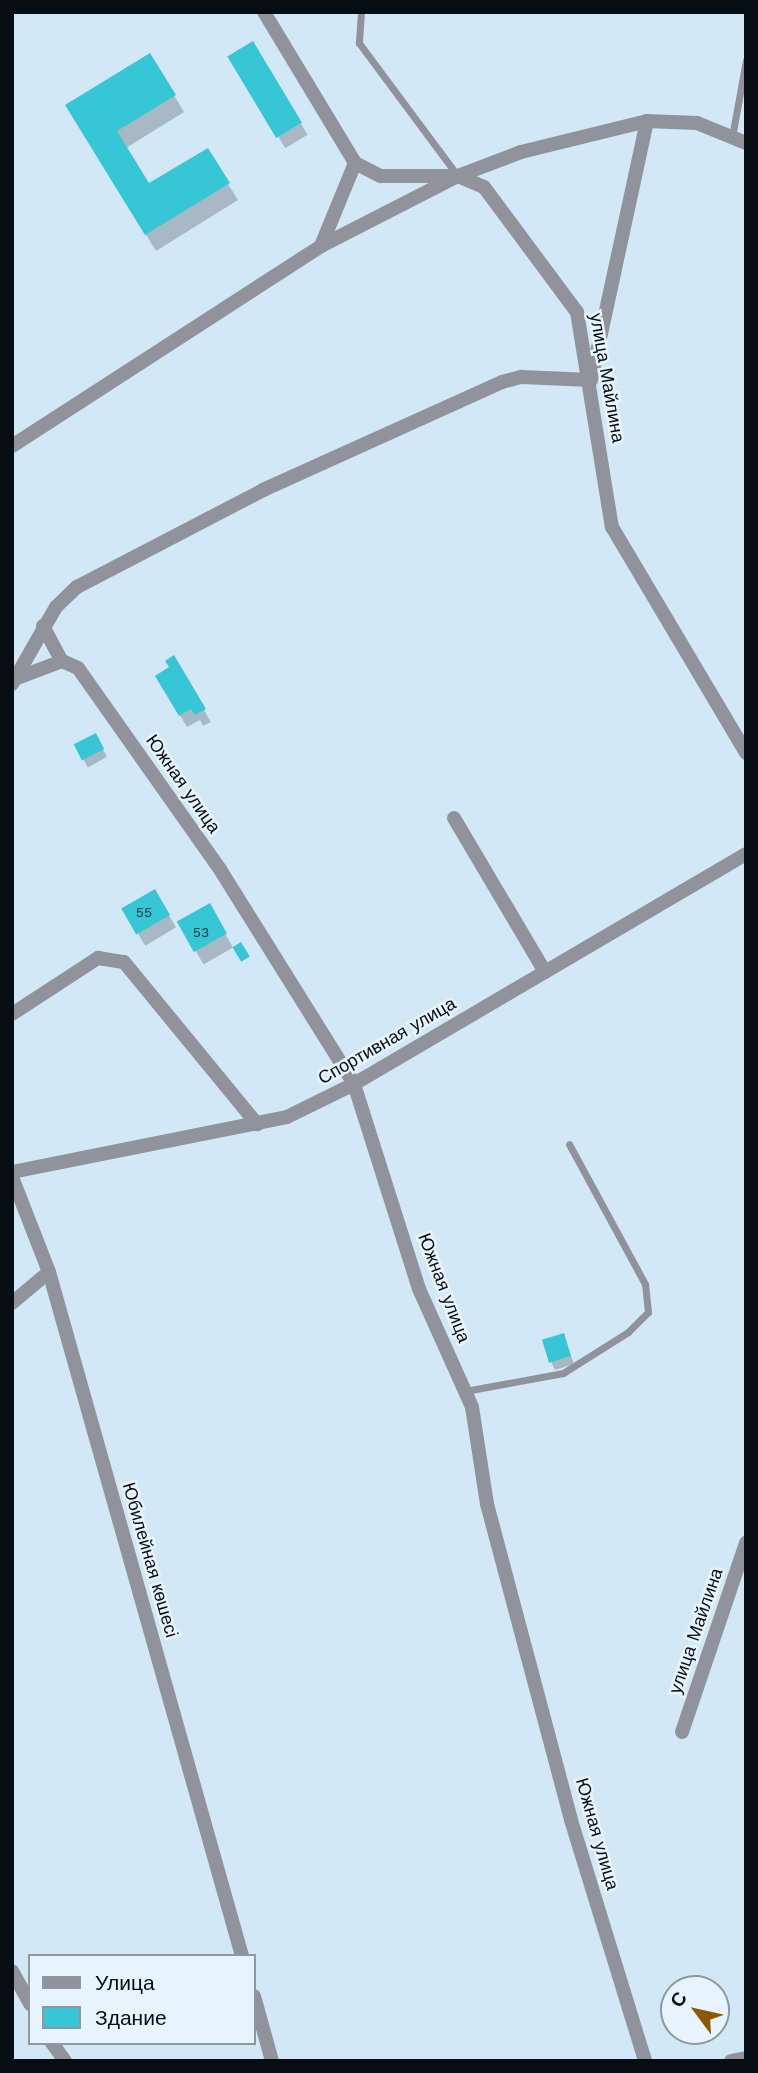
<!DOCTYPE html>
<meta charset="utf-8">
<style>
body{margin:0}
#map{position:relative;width:758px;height:2073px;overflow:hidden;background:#d2e8f7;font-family:"Work Sans",sans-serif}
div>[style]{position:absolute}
.shadow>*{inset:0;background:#0003;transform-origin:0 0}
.building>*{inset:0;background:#36c6d5;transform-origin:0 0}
.lane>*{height:7px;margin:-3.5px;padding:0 3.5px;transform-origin:3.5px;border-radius:3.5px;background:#90939c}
.street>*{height:14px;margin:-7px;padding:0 7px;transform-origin:7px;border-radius:7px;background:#90939c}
span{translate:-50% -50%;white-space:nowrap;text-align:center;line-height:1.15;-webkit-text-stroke:5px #e7f4fd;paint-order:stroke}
.number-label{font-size:14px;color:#133c44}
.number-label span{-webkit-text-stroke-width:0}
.street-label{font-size:18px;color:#070e13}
.frame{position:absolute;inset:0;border:14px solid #070e13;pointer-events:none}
.legend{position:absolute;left:28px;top:1954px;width:228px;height:91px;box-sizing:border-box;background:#e7f4fd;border:2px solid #8d989f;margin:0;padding:9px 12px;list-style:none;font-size:21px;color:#070e13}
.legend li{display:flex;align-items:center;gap:14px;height:35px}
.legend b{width:35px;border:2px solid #8d989f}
.north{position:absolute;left:660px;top:1975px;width:70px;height:70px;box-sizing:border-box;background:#e7f4fd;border:2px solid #8d989f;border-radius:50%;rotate:303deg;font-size:19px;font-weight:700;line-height:28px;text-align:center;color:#070e13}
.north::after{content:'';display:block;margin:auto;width:24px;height:32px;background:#8b5902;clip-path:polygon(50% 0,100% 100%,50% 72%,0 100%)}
</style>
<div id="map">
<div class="shadow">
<i style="left:253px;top:44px;width:106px;height:26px;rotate:59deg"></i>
<i style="clip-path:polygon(150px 55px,184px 112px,126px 148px,149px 186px,207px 150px,238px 200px,156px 251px,77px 122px)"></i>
<i style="clip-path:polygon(173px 658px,211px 722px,203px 726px,200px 720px,187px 727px,157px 677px,171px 668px)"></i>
<i style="left:95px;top:735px;width:25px;height:22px;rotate:61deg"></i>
<i style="left:155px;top:892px;width:41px;height:36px;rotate:59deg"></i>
<i style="left:209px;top:906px;width:48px;height:34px;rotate:60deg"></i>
<i style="clip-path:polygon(563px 1335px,574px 1364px,555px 1370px,551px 1362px)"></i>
</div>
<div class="building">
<i style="left:253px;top:41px;width:95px;height:30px;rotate:59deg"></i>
<i style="clip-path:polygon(150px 53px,176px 95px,117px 131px,149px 183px,208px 148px,230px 183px,145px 235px,65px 105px)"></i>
<i style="clip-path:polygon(174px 655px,206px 709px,195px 715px,191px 709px,179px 716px,155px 676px,169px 667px,165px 661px)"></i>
<i style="left:96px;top:733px;width:18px;height:25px;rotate:63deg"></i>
<i style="left:155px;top:889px;width:30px;height:39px;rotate:60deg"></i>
<i style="left:210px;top:903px;width:35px;height:38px;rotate:61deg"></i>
<i style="left:241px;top:942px;width:17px;height:10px;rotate:59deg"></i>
<i style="left:564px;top:1333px;width:24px;height:23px;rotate:73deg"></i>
</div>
<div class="lane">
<i style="left:361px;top:12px;width:31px;rotate:94deg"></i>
<i style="left:359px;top:43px;width:164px;rotate:53.4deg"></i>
<i style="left:732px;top:137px;width:78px;rotate:-79.7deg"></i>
<i style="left:465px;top:1391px;width:100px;rotate:-10.4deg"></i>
<i style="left:563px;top:1373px;width:77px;rotate:-32.2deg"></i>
<i style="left:628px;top:1332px;width:28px;rotate:-45deg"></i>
<i style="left:648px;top:1312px;width:28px;rotate:-96deg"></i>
<i style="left:645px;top:1284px;width:159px;rotate:-118.5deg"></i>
</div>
<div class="street">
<i style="left:264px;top:12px;width:176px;rotate:58.9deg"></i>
<i style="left:355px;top:163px;width:29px;rotate:27deg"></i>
<i style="left:381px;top:176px;width:77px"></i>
<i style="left:458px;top:176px;width:28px;rotate:23deg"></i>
<i style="left:484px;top:187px;width:156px;rotate:53.4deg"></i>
<i style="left:577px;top:312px;width:218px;rotate:80.8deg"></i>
<i style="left:612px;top:527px;width:263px;rotate:59.3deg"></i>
<i style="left:321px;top:246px;width:90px;rotate:-67.7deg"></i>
<i style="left:12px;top:446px;width:368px;rotate:-32.9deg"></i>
<i style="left:321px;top:246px;width:154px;rotate:-27.1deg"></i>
<i style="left:458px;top:176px;width:67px;rotate:-20.9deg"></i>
<i style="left:521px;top:152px;width:130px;rotate:-13.8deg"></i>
<i style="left:647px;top:121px;width:50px;rotate:2.3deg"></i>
<i style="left:697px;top:123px;width:53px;rotate:22.2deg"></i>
<i style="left:43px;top:626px;width:40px;rotate:62deg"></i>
<i style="left:12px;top:680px;width:53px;rotate:-20.8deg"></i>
<i style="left:62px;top:661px;width:17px;rotate:24deg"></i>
<i style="left:78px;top:668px;width:248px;rotate:54.8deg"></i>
<i style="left:221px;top:871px;width:251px;rotate:58deg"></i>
<i style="left:354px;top:1084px;width:215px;rotate:72.4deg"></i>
<i style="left:419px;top:1289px;width:129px;rotate:65.8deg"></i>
<i style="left:472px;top:1407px;width:98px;rotate:81.2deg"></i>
<i style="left:487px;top:1504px;width:327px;rotate:75.1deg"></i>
<i style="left:571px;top:1820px;width:252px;rotate:72.9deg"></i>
<i style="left:12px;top:684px;width:89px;rotate:-60.3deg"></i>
<i style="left:56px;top:607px;width:29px;rotate:-44deg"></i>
<i style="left:77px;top:587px;width:210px;rotate:-27.5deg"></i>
<i style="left:263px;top:490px;width:262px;rotate:-24.3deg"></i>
<i style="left:502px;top:382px;width:20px;rotate:-15deg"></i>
<i style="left:521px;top:377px;width:70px;rotate:2.5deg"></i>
<i style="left:591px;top:380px;width:265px;rotate:-77.8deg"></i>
<i style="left:454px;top:818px;width:179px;rotate:59.4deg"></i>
<i style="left:12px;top:1014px;width:103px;rotate:-33.1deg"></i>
<i style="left:98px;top:958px;width:26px;rotate:9deg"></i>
<i style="left:124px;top:962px;width:210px;rotate:50.6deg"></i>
<i style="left:12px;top:1172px;width:280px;rotate:-11.3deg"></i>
<i style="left:287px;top:1117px;width:75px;rotate:-26.2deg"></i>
<i style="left:354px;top:1084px;width:454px;rotate:-30.4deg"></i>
<i style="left:12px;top:1177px;width:102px;rotate:68.7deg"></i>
<i style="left:49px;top:1272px;width:711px;rotate:74.24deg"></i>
<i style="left:12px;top:1303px;width:48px;rotate:-40deg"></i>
<i style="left:682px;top:1732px;width:200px;rotate:-71.3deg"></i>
<i style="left:12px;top:1971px;width:38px;rotate:61deg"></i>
<i style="left:254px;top:1996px;width:67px;rotate:74.5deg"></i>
<i style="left:52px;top:2043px;width:22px;rotate:54deg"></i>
<i style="left:731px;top:2061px;width:15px;rotate:-11deg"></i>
</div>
<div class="number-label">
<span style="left:144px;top:912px">55</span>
<span style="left:201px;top:932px">53</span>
</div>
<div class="street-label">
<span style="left:607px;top:378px;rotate:80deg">улица Майлина</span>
<span style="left:183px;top:784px;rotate:55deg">Южная улица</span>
<span style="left:387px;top:1041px;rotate:-30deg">Спортивная улица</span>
<span style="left:444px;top:1288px;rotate:69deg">Южная улица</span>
<span style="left:150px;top:1560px;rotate:74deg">Юбилейная көшесі</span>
<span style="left:696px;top:1631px;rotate:-71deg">улица Майлина</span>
<span style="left:597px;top:1834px;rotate:74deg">Южная улица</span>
</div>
<div class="frame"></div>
<ul class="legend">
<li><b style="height:9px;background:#90939c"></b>Улица</li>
<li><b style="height:19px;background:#36c6d5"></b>Здание</li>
</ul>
<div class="north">С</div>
</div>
